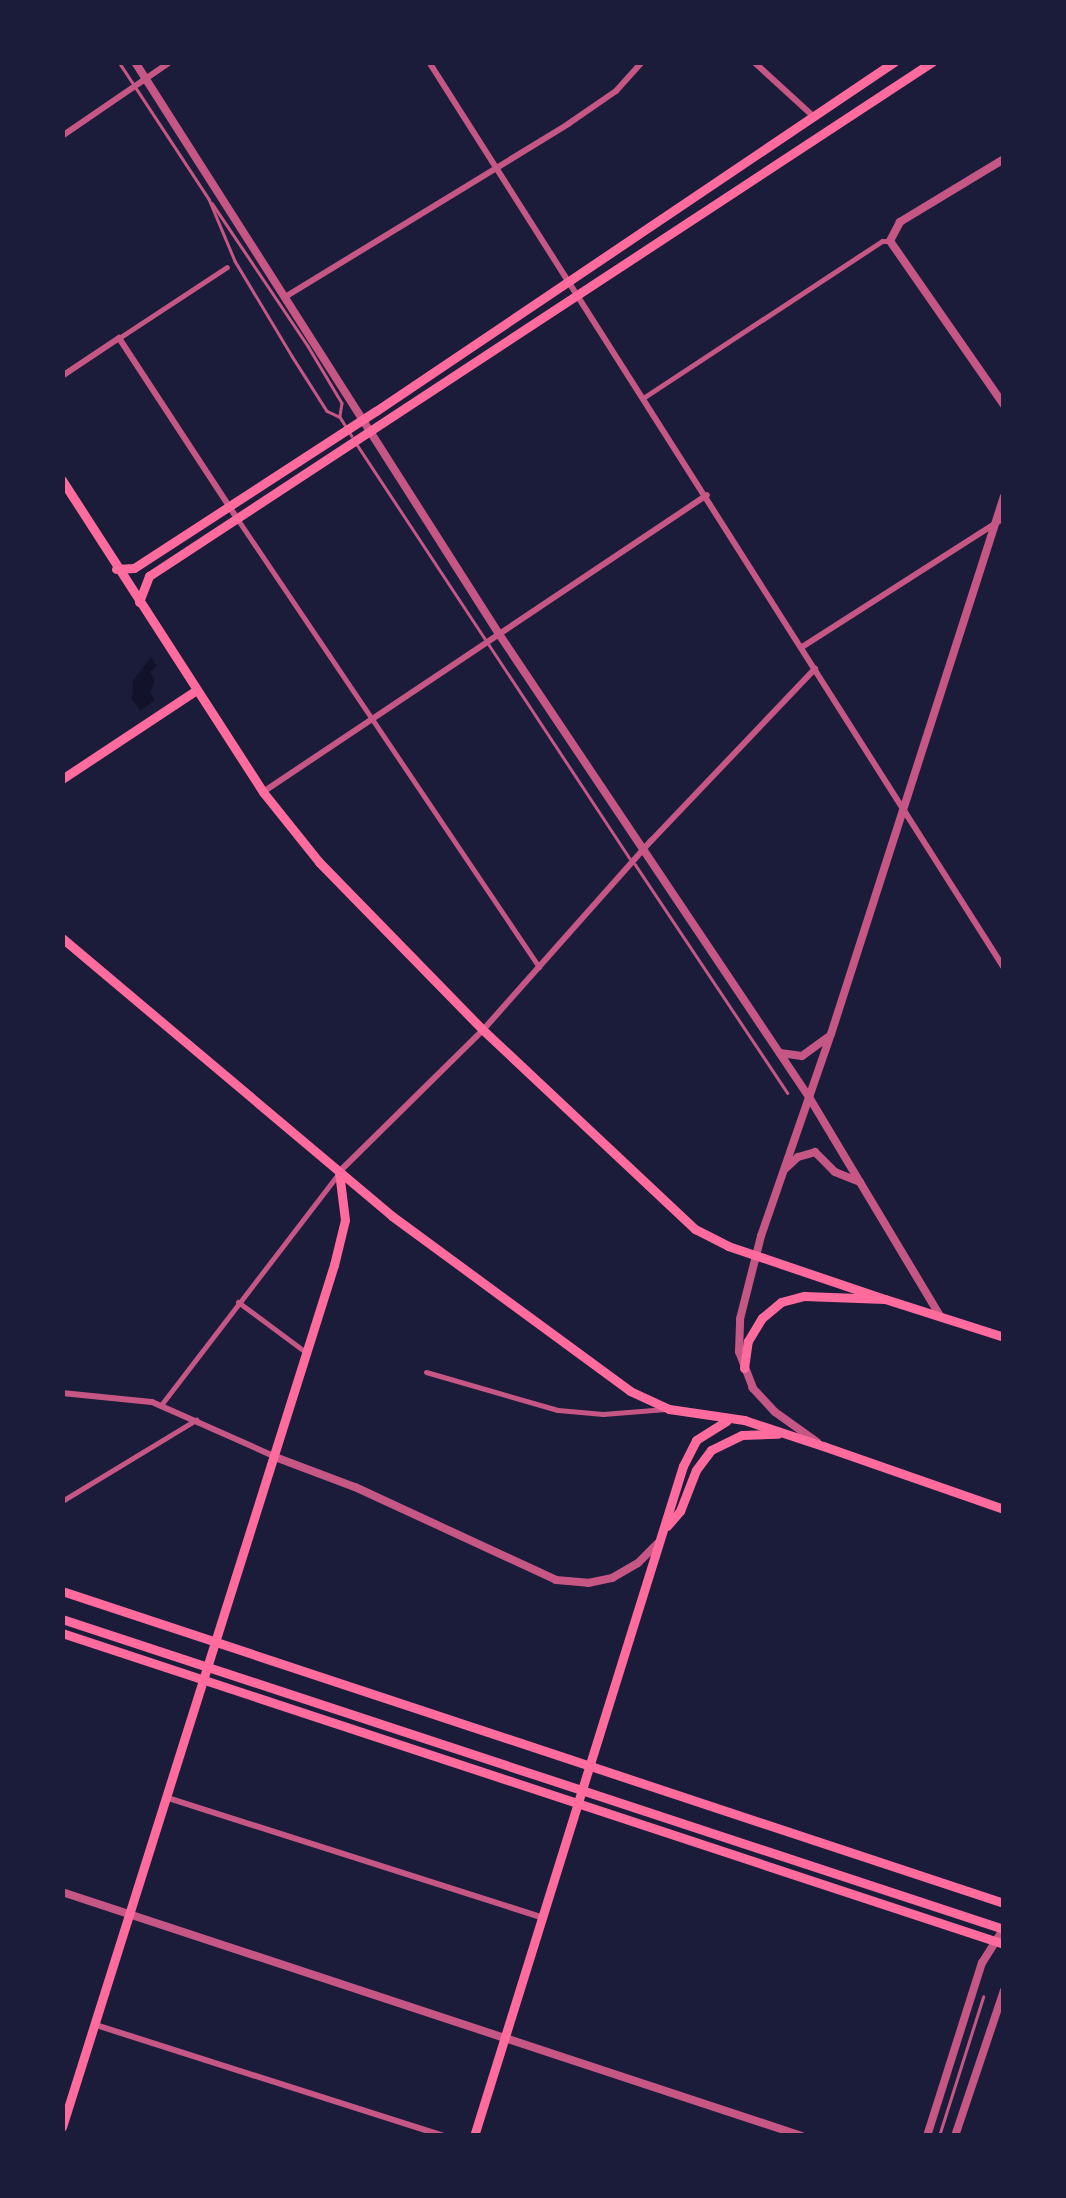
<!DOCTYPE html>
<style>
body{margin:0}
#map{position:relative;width:1066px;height:2198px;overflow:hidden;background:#1b1b3a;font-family:"Libre Baskerville",serif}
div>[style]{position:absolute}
.water>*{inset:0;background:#12122b}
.service>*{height:2.5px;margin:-1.25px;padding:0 1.25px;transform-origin:1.25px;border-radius:1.25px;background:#c65784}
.pedestrian>*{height:5px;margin:-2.5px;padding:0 2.5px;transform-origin:2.5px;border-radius:2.5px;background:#c65784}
.minor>*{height:6px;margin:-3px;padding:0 3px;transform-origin:3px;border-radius:3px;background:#c65784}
.tertiary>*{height:8px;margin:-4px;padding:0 4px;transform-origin:4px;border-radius:4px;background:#c65784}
.secondary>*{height:9px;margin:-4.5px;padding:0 4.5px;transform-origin:4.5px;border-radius:4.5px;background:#ff6b9d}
.primary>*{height:9px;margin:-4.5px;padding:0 4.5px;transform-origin:4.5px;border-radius:4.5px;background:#ff6b9d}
span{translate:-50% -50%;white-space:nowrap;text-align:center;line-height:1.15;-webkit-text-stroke:9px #1b1b3a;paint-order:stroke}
.frame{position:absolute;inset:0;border:65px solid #1b1b3a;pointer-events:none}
</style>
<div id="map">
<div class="water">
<i style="clip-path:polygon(151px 657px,157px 666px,150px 672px,155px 680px,150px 693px,155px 700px,140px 711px,132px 699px,133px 681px)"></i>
</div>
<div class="service">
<i style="left:119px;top:62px;width:164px;rotate:56.7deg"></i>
<i style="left:209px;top:199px;width:67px;rotate:67.2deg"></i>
<i style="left:235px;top:261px;width:111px;rotate:59deg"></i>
<i style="left:292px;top:356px;width:65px;rotate:57.5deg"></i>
<i style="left:327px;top:411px;width:14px;rotate:25deg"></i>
<i style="left:340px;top:417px;width:22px;rotate:58deg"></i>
<i style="left:212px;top:203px;width:172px;rotate:56.1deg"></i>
<i style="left:308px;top:346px;width:66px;rotate:59.2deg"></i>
<i style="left:342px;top:403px;width:13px;rotate:99deg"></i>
<i style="left:356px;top:443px;width:497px;rotate:56.6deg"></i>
<i style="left:635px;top:864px;width:275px;rotate:56.3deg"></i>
<i style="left:939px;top:2136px;width:146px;rotate:-72.4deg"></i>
</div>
<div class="pedestrian">
<i style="left:119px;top:338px;width:129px;rotate:-33.3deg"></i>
<i style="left:643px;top:398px;width:286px;rotate:-33.3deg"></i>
<i style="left:882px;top:241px;width:8px"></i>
<i style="left:238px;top:520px;width:539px;rotate:56.04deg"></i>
<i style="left:238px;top:1302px;width:86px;rotate:36.5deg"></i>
<i style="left:426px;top:1372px;width:137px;rotate:16.1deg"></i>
<i style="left:558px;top:1410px;width:45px;rotate:5.1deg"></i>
<i style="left:603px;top:1414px;width:63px;rotate:-4.5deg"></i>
<i style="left:161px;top:1405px;width:291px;rotate:-52.5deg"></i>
<i style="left:62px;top:1501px;width:157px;rotate:-31.2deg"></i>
</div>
<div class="minor">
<i style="left:429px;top:62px;width:1073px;rotate:57.6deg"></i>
<i style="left:754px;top:62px;width:80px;rotate:42.5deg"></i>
<i style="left:62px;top:136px;width:131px;rotate:-34.4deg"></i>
<i style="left:285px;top:297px;width:332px;rotate:-31.4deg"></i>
<i style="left:568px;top:124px;width:58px;rotate:-34.5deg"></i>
<i style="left:616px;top:91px;width:39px;rotate:-48deg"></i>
<i style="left:62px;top:376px;width:69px;rotate:-33.7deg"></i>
<i style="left:119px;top:338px;width:215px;rotate:56.8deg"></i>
<i style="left:802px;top:647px;width:240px;rotate:-32.6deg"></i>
<i style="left:263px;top:792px;width:534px;rotate:-33.78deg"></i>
<i style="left:339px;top:1172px;width:202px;rotate:-44.6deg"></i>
<i style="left:483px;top:1030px;width:253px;rotate:-48.4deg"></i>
<i style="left:651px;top:841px;width:238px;rotate:-46.4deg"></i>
<i style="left:62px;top:1393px;width:90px;rotate:5.7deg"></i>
<i style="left:152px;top:1402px;width:133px;rotate:23.9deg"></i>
<i style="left:168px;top:1798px;width:394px;rotate:17.7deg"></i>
<i style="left:96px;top:2025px;width:364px;rotate:17.7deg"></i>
</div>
<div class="tertiary">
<i style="left:135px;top:62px;width:678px;rotate:57.53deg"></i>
<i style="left:499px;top:634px;width:557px;rotate:56.2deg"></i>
<i style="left:809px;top:1097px;width:255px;rotate:59.1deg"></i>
<i style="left:1004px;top:159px;width:122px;rotate:148.8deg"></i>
<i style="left:900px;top:222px;width:21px;rotate:118deg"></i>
<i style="left:890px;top:241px;width:200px;rotate:55.2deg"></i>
<i style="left:780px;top:1053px;width:22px;rotate:8deg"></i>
<i style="left:802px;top:1056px;width:32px;rotate:-36deg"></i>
<i style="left:786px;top:1168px;width:16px;rotate:-43deg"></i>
<i style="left:798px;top:1157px;width:18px;rotate:-16deg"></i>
<i style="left:815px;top:1152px;width:28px;rotate:45deg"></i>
<i style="left:835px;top:1172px;width:27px;rotate:22deg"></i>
<i style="left:817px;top:1442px;width:52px;rotate:-144.5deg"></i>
<i style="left:775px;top:1412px;width:33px;rotate:-133deg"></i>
<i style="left:753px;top:1388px;width:39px;rotate:-111deg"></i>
<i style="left:739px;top:1352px;width:33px;rotate:-88deg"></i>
<i style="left:740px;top:1319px;width:86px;rotate:-75.8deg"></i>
<i style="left:761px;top:1236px;width:214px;rotate:-70.9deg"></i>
<i style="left:831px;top:1034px;width:565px;rotate:-72.17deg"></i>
<i style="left:275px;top:1457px;width:85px;rotate:20.6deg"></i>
<i style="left:355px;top:1487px;width:221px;rotate:24.8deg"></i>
<i style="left:556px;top:1580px;width:32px;rotate:5deg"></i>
<i style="left:588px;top:1583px;width:25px;rotate:-12deg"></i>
<i style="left:612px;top:1578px;width:30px;rotate:-30deg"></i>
<i style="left:638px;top:1563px;width:27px;rotate:-45deg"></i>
<i style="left:62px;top:1892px;width:779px;rotate:18.25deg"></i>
<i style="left:927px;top:2136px;width:182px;rotate:-72.4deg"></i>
<i style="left:982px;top:1963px;width:41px;rotate:-57.8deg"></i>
<i style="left:955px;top:2136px;width:154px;rotate:-71.4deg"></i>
</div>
<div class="secondary">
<i style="left:62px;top:480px;width:371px;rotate:57.2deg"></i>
<i style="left:263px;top:792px;width:90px;rotate:51.3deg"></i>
<i style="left:319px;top:862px;width:235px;rotate:45.7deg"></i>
<i style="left:483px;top:1030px;width:291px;rotate:43.2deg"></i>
<i style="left:695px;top:1229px;width:37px;rotate:27deg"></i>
<i style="left:728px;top:1246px;width:163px;rotate:18.7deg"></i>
<i style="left:116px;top:569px;width:18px;rotate:-3deg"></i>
<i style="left:134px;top:568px;width:288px;rotate:-33deg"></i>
<i style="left:376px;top:411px;width:625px;rotate:-33.97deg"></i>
<i style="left:139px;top:602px;width:28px;rotate:-69deg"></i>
<i style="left:149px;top:576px;width:937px;rotate:-33.28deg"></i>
<i style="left:62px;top:779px;width:159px;rotate:-33.5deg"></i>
<i style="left:62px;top:938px;width:431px;rotate:40.1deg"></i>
<i style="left:392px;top:1216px;width:295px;rotate:36.3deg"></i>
<i style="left:630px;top:1391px;width:43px;rotate:24.8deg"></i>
<i style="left:669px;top:1409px;width:76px;rotate:8.3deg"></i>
<i style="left:744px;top:1420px;width:83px;rotate:18.2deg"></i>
<i style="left:667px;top:1526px;width:20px;rotate:-49deg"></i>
<i style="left:680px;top:1511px;width:44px;rotate:-68.7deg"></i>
<i style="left:696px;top:1470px;width:25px;rotate:-53deg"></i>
<i style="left:711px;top:1450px;width:34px;rotate:-26deg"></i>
<i style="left:742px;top:1435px;width:36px;rotate:-2deg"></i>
<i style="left:62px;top:2127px;width:904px;rotate:-72.49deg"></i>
<i style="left:334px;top:1265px;width:46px;rotate:-76.3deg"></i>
<i style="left:345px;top:1220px;width:48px;rotate:-97.1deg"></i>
<i style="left:474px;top:2136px;width:702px;rotate:-72.68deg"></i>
<i style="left:683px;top:1466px;width:29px;rotate:-63deg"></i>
<i style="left:696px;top:1440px;width:36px;rotate:-32deg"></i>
</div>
<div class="primary">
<i style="left:744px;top:1368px;width:27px;rotate:-82deg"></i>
<i style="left:748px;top:1341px;width:27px;rotate:-59deg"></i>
<i style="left:762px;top:1318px;width:25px;rotate:-40deg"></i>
<i style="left:781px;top:1302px;width:24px;rotate:-15deg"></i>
<i style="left:804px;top:1296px;width:81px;rotate:2.1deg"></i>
<i style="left:885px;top:1299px;width:125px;rotate:17.7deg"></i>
<i style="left:823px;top:1446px;width:192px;rotate:19.2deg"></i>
<i style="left:62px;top:1591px;width:992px;rotate:18.33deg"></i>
<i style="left:62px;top:1619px;width:992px;rotate:18.22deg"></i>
<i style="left:62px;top:1633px;width:992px;rotate:18.27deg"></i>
</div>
<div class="frame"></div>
</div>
